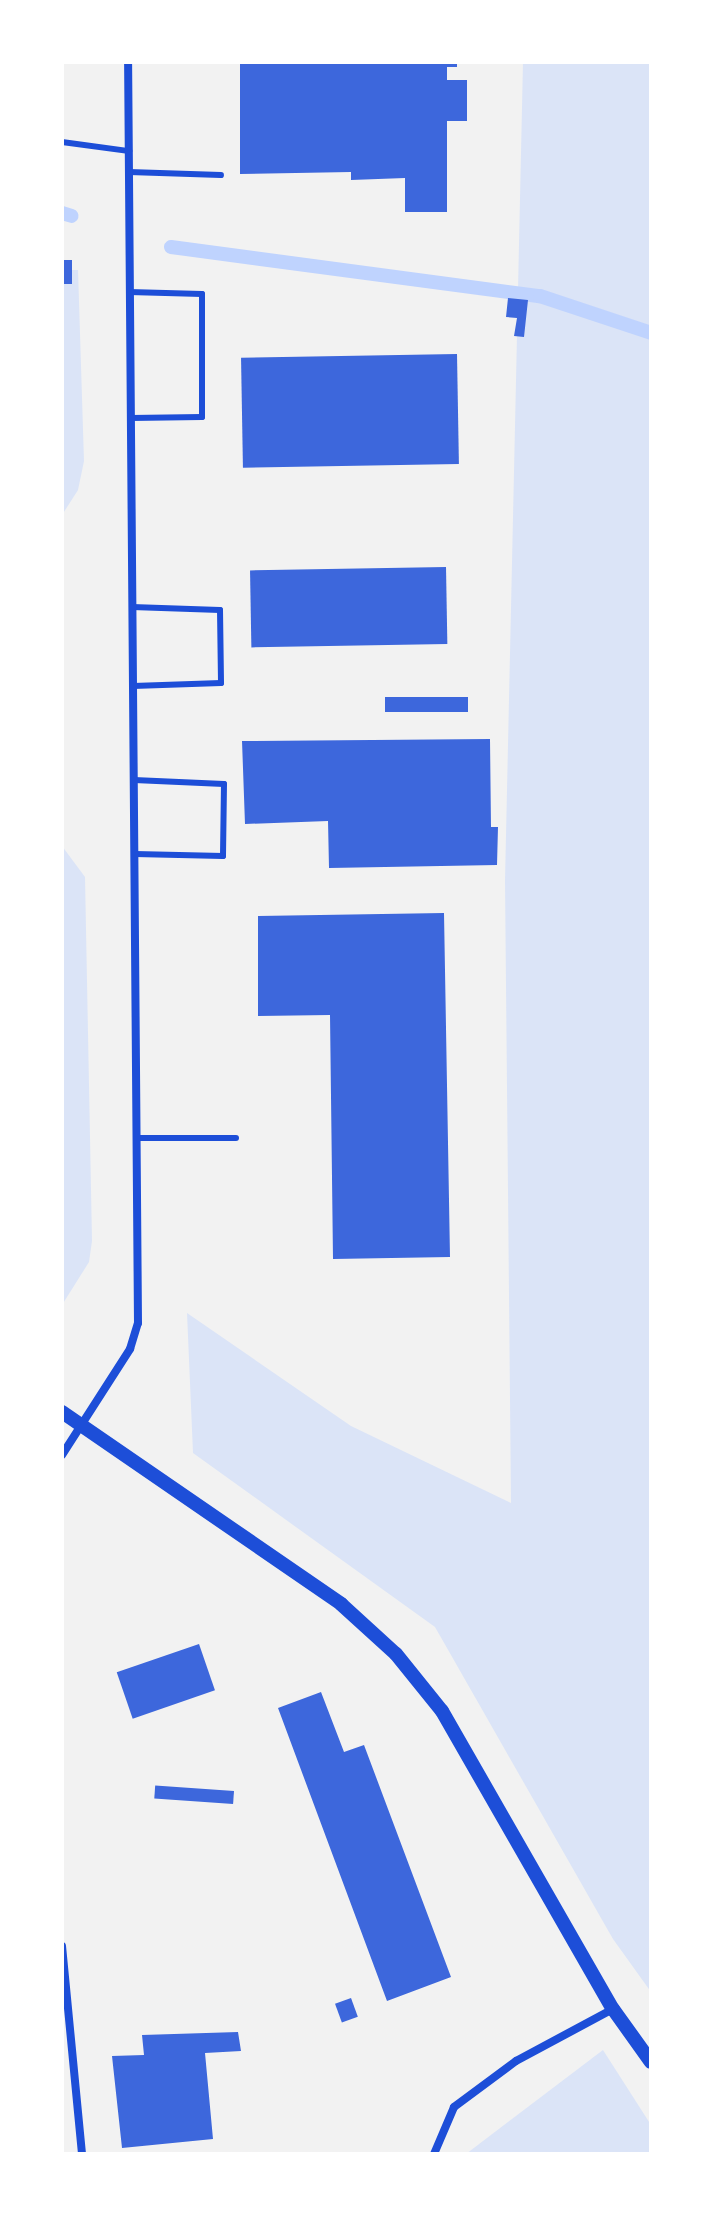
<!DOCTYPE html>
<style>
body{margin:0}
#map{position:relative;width:713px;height:2216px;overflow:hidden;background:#f2f2f2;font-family:"Nunito Sans",sans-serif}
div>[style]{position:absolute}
.green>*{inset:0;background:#dbe4f7}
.stream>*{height:14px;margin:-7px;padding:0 7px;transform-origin:7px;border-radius:7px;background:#bfd3fe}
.building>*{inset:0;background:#3d67dc;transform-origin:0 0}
.service>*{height:6px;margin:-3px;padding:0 3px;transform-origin:3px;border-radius:3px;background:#1d4ed8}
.minor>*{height:8px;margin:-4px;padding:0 4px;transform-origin:4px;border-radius:4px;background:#1d4ed8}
.tertiary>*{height:14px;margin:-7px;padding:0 7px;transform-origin:7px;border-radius:7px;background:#1d4ed8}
span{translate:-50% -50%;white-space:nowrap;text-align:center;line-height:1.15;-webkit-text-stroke:7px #fff;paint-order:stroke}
.frame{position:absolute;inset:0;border:64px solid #fff;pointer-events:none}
</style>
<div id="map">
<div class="green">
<i style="clip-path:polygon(523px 62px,651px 62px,651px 1992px,613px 1939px,435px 1627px,193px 1453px,187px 1313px,351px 1426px,511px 1503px,505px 881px)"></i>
<i style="clip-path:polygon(62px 270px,78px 270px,84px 461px,78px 490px,62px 515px)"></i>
<i style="clip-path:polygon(62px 846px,85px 877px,92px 1241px,89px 1262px,62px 1305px)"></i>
<i style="clip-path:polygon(603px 2050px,651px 2125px,651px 2154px,466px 2154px)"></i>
</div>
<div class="stream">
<i style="left:62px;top:213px;width:10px;rotate:17deg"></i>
<i style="left:171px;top:247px;width:372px;rotate:7.6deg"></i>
<i style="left:540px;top:296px;width:117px;rotate:18.4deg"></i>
</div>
<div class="building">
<i style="clip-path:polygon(240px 62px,457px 62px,457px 67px,447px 67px,447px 80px,467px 80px,467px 121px,447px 121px,447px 212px,405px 212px,405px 178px,351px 180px,351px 172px,240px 174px)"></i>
<i style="left:62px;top:260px;width:10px;height:24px"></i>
<i style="clip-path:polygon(508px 298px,528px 300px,524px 337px,514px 336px,517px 318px,506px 317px)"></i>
<i style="left:457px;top:354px;width:110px;height:216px;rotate:89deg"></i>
<i style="left:446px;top:567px;width:77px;height:196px;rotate:89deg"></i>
<i style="left:385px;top:697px;width:83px;height:15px"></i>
<i style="clip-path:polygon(490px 739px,491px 827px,498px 827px,497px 865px,329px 868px,328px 821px,245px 824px,242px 741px)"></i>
<i style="clip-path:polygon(444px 913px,450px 1257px,333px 1259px,330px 1015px,258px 1016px,258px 916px)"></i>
<i style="left:199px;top:1644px;width:49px;height:87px;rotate:71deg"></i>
<i style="clip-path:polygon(321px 1692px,344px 1752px,364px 1745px,451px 1977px,387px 2001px,278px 1708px)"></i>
<i style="left:234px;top:1791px;width:13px;height:79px;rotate:94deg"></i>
<i style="left:351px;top:1998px;width:20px;height:17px;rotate:70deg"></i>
<i style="clip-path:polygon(238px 2032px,241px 2051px,205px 2053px,213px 2139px,122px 2148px,112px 2056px,144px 2055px,142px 2035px)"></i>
</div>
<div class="service">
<i style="left:62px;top:142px;width:68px;rotate:7.7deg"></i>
<i style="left:129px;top:172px;width:92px;rotate:1.9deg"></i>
<i style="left:129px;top:292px;width:73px;rotate:1.6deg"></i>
<i style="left:202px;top:294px;width:123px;rotate:90deg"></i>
<i style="left:202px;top:417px;width:71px;rotate:179.2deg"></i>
<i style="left:132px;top:607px;width:88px;rotate:2deg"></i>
<i style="left:220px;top:610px;width:73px;rotate:89.2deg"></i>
<i style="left:221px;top:683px;width:88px;rotate:178deg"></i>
<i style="left:134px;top:780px;width:90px;rotate:2.5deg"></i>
<i style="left:224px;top:784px;width:72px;rotate:90.8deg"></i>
<i style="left:223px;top:856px;width:88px;rotate:-178.7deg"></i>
<i style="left:137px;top:1138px;width:99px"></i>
</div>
<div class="minor">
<i style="left:62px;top:1455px;width:126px;rotate:-57.3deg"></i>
<i style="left:130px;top:1349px;width:27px;rotate:-73deg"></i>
<i style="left:138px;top:1323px;width:1261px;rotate:-90.45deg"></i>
<i style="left:62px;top:1946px;width:209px;rotate:84.5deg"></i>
<i style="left:434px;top:2154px;width:51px;rotate:-66.9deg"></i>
<i style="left:454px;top:2107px;width:77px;rotate:-36.6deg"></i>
<i style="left:516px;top:2061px;width:110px;rotate:-28.2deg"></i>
</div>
<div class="tertiary">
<i style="left:62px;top:1412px;width:339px;rotate:34.5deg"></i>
<i style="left:341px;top:1604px;width:74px;rotate:42.3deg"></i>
<i style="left:396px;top:1654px;width:73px;rotate:51.1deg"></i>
<i style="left:442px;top:1711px;width:344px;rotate:60.2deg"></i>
<i style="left:613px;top:2009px;width:65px;rotate:54.4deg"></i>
</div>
<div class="frame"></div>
</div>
